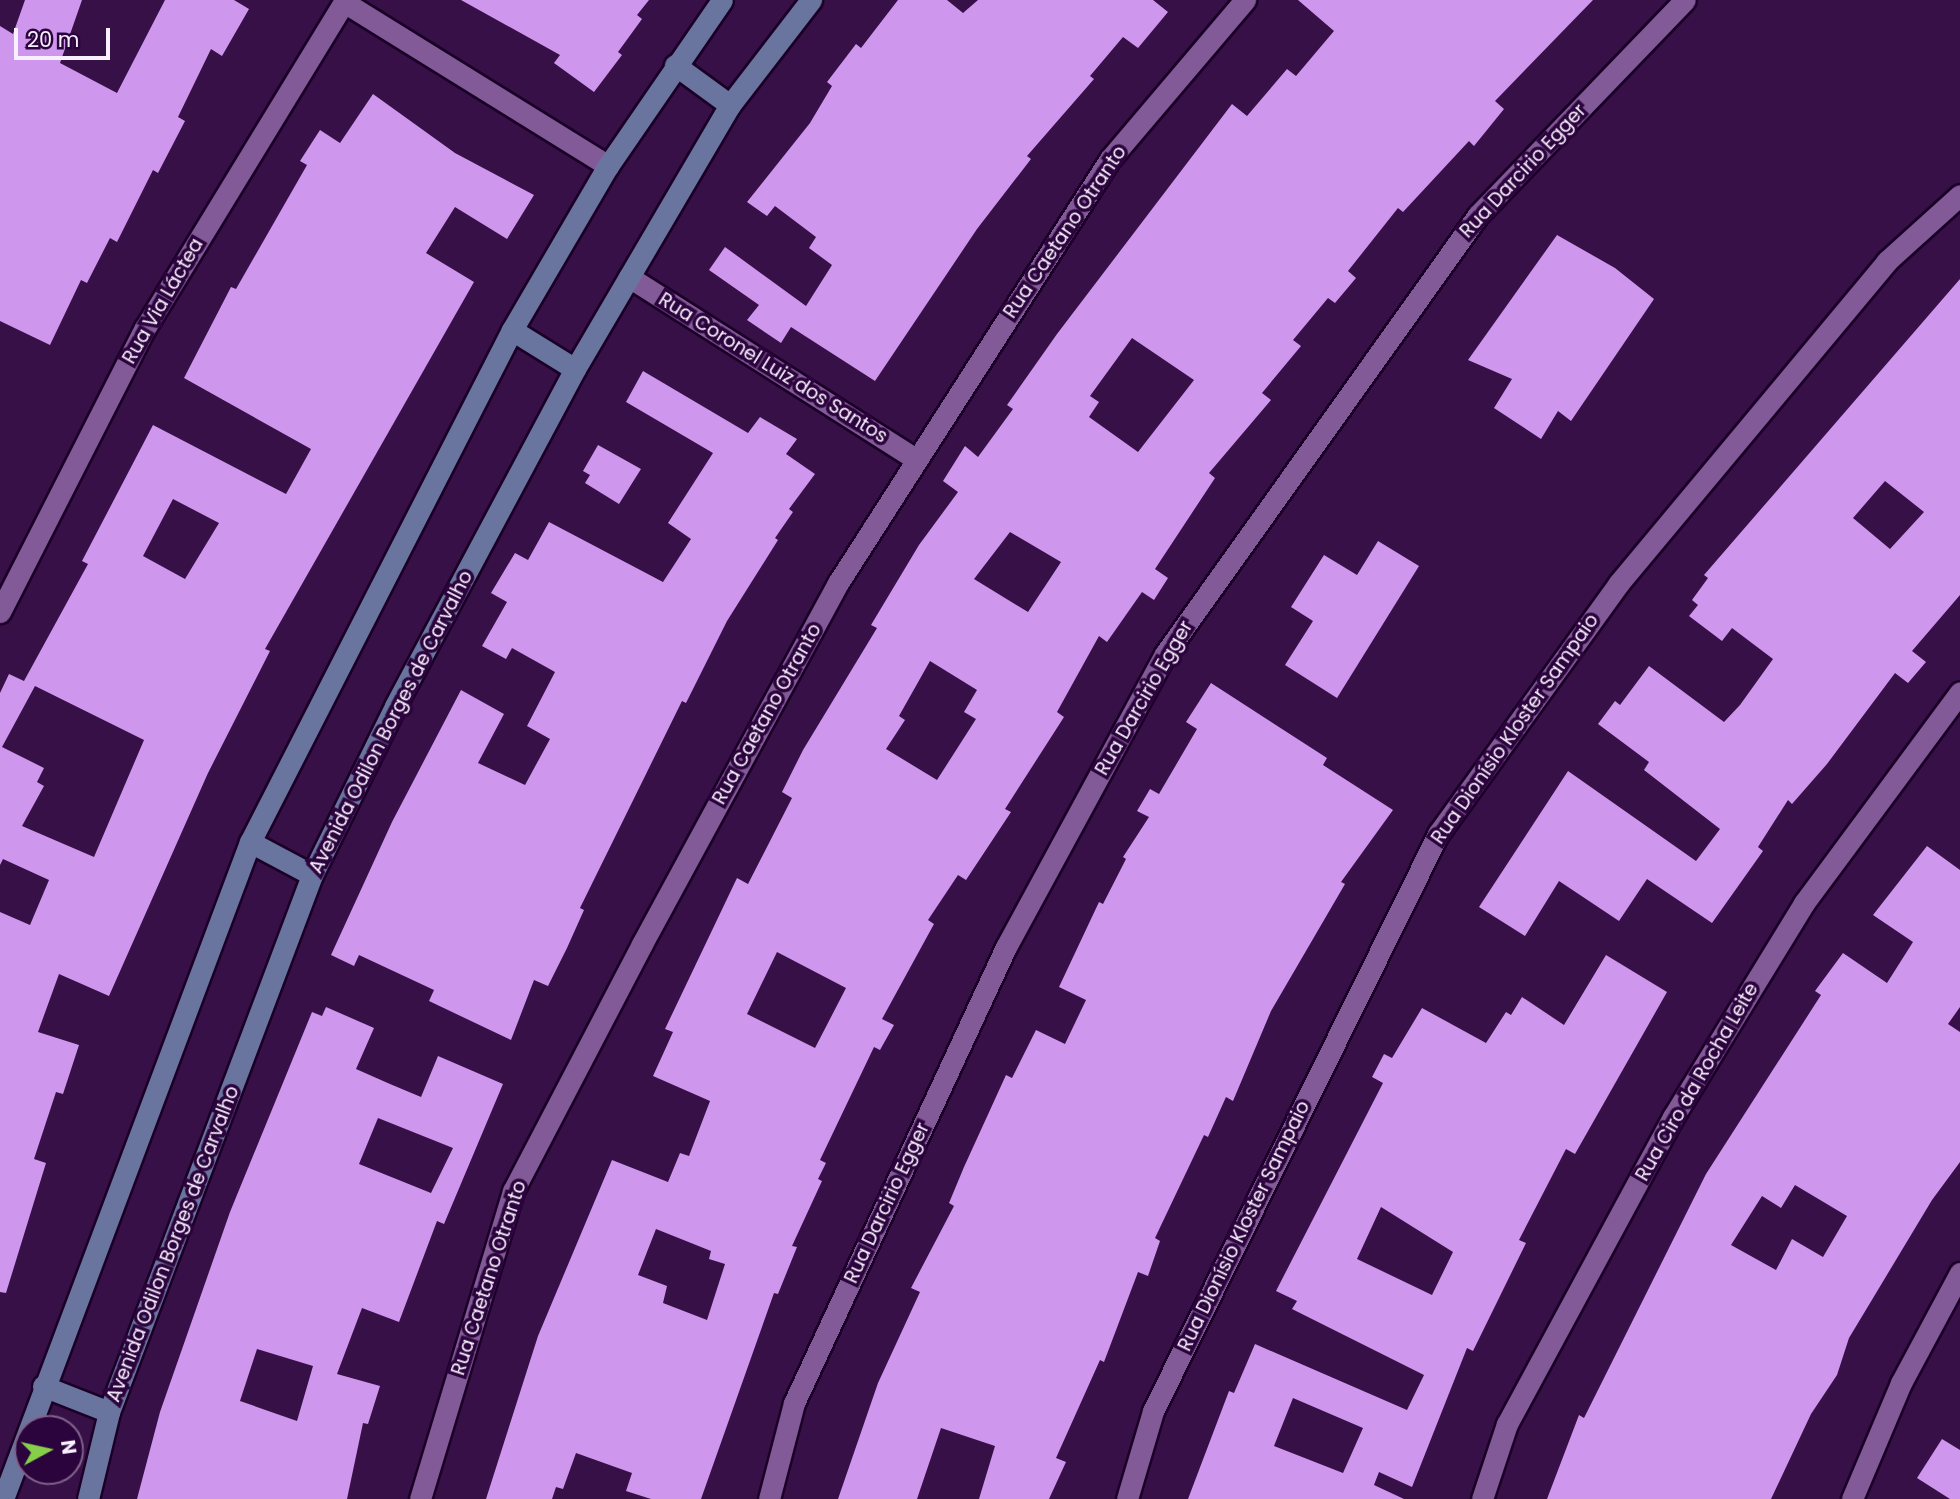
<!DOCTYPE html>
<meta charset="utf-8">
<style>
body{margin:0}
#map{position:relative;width:1960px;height:1499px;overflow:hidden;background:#371048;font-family:Poppins,sans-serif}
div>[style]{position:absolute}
.building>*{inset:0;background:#cf96ed}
.roads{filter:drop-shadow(2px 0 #1b0027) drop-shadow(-2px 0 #1b0027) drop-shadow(0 2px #1b0027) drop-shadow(0 -2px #1b0027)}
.street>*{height:21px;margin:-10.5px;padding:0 10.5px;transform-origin:10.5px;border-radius:10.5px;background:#825a97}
.secondary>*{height:21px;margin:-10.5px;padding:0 10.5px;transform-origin:10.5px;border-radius:10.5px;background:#6a759f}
span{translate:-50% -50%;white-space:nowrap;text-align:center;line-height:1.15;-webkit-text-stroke:7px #2c043d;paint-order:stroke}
.street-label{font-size:19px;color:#f8f0fe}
.north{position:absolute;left:14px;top:1415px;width:70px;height:70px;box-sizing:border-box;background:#2c043d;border:2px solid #7e628a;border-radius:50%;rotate:82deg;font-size:19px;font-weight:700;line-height:28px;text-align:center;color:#f8f0fe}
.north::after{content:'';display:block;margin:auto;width:24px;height:32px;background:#87cf4a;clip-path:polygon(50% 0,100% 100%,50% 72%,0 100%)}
.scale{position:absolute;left:14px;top:28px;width:96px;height:32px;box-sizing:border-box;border:4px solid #f8f0fe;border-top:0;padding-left:9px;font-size:21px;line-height:24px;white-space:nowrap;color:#f8f0fe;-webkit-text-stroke:5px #2c043d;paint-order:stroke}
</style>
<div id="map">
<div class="building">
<i style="clip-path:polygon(25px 0,82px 0,60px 63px,117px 93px,165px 0,234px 0,249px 9px,222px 56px,211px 49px,178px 117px,185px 121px,158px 173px,153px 170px,117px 242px,110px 238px,87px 283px,81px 280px,50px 345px,0 321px,0 26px,13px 34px)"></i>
<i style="clip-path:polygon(461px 0,649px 0,637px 15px,642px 19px,618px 52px,622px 55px,594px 92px,554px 63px,560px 55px)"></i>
<i style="clip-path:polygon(898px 0,947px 0,963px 13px,978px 0,1153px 0,1168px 12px,1138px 48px,1123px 37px,1090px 76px,1094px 79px,1027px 156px,1031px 159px,977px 229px,875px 381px,791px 327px,781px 343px,747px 320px,759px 305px,709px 270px,725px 247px,806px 306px,832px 265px,809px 248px,816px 237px,775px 206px,767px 216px,747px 202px,810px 123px,832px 86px,827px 82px,856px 44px,861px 48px)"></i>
<i style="clip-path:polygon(evenodd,1298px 0,1593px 0,1495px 101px,1504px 109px,1474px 146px,1469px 141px,1403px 212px,1398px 208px,1348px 271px,1356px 278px,1335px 303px,1328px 298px,1293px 340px,1301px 346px,1262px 393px,1271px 400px,1209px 473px,1215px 478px,1155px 569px,1168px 578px,1154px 600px,1142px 592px,1107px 642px,1099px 636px,1057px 712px,1064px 717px,1005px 809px,1011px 812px,966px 880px,958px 875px,928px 920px,934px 924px,882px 1019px,894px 1025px,880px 1050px,874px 1047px,820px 1160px,826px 1163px,818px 1179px,822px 1181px,792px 1246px,797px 1247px,778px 1294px,774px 1293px,701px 1499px,651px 1499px,626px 1491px,632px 1473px,576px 1453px,563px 1489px,556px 1487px,552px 1499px,486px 1499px,538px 1336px,612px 1160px,668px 1182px,680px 1153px,689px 1156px,710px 1101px,653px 1076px,673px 1032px,665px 1029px,737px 878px,748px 884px,792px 798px,782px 792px,803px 750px,877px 628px,871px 625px,919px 545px,958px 492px,943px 481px,965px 446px,978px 457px,1013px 409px,1007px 405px,1057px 334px,1232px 104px,1247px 116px,1287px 69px,1296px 76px,1334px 31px,1298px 0,1132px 338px,1194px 380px,1138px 452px,1089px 417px,1099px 402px,1090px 396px,1132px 338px,1298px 0,1010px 532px,1061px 562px,1028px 612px,974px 579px,1010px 532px,1298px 0,930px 661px,977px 690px,964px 712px,976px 719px,937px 780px,886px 749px,905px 720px,899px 716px,930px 661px,1298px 0,777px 952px,846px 988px,815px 1048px,747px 1014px,777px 952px,1298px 0,656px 1229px,711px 1251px,709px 1259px,725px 1264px,707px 1320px,663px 1303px,667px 1286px,638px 1275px,656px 1229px)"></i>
<i style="clip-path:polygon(evenodd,373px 94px,455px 153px,534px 195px,507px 239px,455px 207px,426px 253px,474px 282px,265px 649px,270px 651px,208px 773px,109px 996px,59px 974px,38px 1032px,79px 1045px,63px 1094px,56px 1092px,34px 1159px,46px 1163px,6px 1293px,0 1292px,0 912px,30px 925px,49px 880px,3px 859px,0 865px,0 693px,9px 674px,24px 681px,88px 564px,82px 561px,153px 425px,286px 494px,311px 449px,184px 378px,231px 287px,236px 289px,307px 165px,300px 161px,320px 130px,340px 143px,373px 94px,173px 499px,219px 523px,185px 579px,143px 556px,173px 499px,373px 94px,35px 686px,144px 740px,94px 857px,22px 826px,44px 786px,37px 782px,44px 768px,2px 747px,35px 686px)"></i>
<i style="clip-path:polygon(1557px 235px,1615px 268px,1654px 299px,1571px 421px,1558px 411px,1541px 439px,1494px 408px,1512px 379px,1468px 360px)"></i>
<i style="clip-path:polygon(evenodd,1960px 279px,1960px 595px,1912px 651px,1926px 662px,1908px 683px,1895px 673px,1827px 764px,1792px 804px,1788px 800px,1758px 847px,1763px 851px,1712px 923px,1647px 879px,1619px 921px,1559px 881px,1525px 936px,1479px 907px,1568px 771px,1696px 861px,1720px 829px,1644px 770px,1649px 762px,1598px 724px,1615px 701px,1620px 705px,1649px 666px,1724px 722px,1740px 705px,1773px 659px,1732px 628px,1722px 641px,1689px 616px,1698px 605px,1692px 600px,1708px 578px,1704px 575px,1960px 279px,1885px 481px,1924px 512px,1890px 549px,1853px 518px,1885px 481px)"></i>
<i style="clip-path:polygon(643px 371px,748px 433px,760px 417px,797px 439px,786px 454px,815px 474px,789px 509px,793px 512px,775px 538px,778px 540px,727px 621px,686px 703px,682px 701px,580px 908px,584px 910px,567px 948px,548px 986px,534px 980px,511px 1040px,429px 1001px,434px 990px,359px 955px,354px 966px,331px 955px,392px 822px,461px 690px,504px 714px,478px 763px,525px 785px,550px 739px,527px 726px,555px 672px,512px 648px,506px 659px,482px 646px,507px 602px,491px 593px,515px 553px,528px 560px,549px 522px,663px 582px,691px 539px,668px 523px,713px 453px,626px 402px)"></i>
<i style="clip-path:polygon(598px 445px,641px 469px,619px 504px,585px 483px,590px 475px,583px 471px)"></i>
<i style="clip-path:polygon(1378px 541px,1419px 566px,1337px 698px,1285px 665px,1313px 621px,1291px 607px,1324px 555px,1357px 575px)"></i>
<i style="clip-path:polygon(1211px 683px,1327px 758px,1323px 765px,1393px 810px,1341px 882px,1345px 884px,1271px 1011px,1233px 1101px,1226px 1097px,1208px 1137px,1204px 1135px,1155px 1238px,1160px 1241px,1148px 1276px,1138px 1272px,1104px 1362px,1100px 1360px,1056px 1458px,1066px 1462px,1049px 1499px,979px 1499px,995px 1446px,941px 1428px,917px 1499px,838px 1499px,878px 1383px,920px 1292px,911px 1288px,954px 1206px,949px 1203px,964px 1167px,1006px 1075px,1012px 1078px,1036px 1030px,1065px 1044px,1086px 1000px,1059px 987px,1099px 902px,1103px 904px,1126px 859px,1123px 857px,1149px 817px,1137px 811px,1150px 789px,1159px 794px,1197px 729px,1186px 722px)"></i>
<i style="clip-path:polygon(evenodd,1927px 846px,1960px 870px,1960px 1007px,1948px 1024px,1960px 1032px,1960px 1162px,1932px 1200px,1849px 1338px,1837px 1375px,1811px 1414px,1771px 1499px,1547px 1499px,1579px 1415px,1584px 1418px,1706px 1174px,1821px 995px,1815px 991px,1843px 953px,1887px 983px,1913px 942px,1873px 915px,1927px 846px,1795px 1185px,1847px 1216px,1823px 1257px,1792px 1239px,1776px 1270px,1731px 1245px,1762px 1196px,1781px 1208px,1795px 1185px)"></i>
<i style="clip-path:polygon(evenodd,1606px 955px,1667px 992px,1575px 1154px,1566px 1149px,1519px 1240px,1526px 1243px,1473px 1351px,1467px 1348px,1412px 1487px,1379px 1472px,1374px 1485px,1404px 1499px,1188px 1499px,1229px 1391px,1234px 1393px,1255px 1344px,1407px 1410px,1424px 1375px,1292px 1309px,1297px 1301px,1276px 1291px,1383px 1083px,1372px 1077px,1384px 1054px,1392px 1058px,1422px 1008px,1486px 1043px,1506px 1012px,1511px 1015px,1522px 997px,1564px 1025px,1606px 955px,1381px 1207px,1453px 1252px,1432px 1295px,1357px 1259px,1381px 1207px,1606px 955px,1293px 1398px,1363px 1428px,1343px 1473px,1274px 1446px,1293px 1398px)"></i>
<i style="clip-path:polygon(evenodd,326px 1007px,374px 1028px,356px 1069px,390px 1084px,421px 1097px,438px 1056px,503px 1084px,444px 1224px,437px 1221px,399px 1322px,362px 1308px,337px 1374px,380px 1386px,368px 1424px,363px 1423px,347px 1499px,137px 1499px,160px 1412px,230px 1212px,312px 1012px,322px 1016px,326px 1007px,378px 1118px,453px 1148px,431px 1193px,359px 1164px,378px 1118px,326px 1007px,257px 1349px,313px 1366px,297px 1421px,240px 1401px,257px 1349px)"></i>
<i style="clip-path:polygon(1942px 1439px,1960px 1450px,1960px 1499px,1950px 1499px,1917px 1478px)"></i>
</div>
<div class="roads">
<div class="street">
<i style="left:344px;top:2px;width:311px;rotate:31.8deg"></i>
<i style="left:629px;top:277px;width:341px;rotate:32.4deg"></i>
<i style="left:0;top:612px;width:319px;rotate:-63deg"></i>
<i style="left:145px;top:328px;width:384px;rotate:-58.6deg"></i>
<i style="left:420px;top:1499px;width:322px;rotate:-73.2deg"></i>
<i style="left:513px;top:1191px;width:279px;rotate:-62.4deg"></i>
<i style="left:642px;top:944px;width:411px;rotate:-61.5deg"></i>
<i style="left:838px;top:583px;width:504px;rotate:-57.32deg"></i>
<i style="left:1110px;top:159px;width:209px;rotate:-49.7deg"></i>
<i style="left:769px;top:1499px;width:99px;rotate:-75.4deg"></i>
<i style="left:794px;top:1403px;width:503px;rotate:-65.07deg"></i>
<i style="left:1006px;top:947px;width:333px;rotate:-61.5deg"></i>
<i style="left:1165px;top:654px;width:539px;rotate:-54.51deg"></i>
<i style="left:1478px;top:215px;width:298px;rotate:-46.1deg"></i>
<i style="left:1127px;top:1499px;width:92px;rotate:-73.5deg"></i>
<i style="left:1153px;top:1411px;width:644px;rotate:-63.71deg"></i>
<i style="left:1438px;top:834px;width:309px;rotate:-54.2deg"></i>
<i style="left:1619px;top:583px;width:419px;rotate:-50.2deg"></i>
<i style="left:1887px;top:261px;width:98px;rotate:-42.1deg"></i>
<i style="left:1482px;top:1499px;width:79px;rotate:-71.6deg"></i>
<i style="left:1507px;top:1424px;width:349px;rotate:-61.6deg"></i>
<i style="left:1673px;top:1117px;width:251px;rotate:-58.5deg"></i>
<i style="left:1804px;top:903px;width:262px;rotate:-53.5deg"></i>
<i style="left:1852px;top:1499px;width:126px;rotate:-67.1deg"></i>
<i style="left:1901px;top:1383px;width:125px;rotate:-61.8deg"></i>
</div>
<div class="secondary">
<i style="left:675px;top:65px;width:68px;rotate:36deg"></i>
<i style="left:512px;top:330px;width:74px;rotate:31.8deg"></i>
<i style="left:250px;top:842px;width:70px;rotate:28deg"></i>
<i style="left:43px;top:1386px;width:71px;rotate:21.5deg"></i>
<i style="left:3px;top:1499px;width:702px;rotate:-69.4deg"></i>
<i style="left:250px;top:842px;width:575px;rotate:-62.9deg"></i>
<i style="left:512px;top:330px;width:190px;rotate:-59.7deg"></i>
<i style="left:608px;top:166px;width:201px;rotate:-55.5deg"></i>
<i style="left:88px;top:1499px;width:89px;rotate:-76.4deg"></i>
<i style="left:109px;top:1412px;width:574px;rotate:-69.29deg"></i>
<i style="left:312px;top:875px;width:188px;rotate:-63.8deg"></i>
<i style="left:395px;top:706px;width:382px;rotate:-61.9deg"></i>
<i style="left:575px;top:369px;width:306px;rotate:-59.6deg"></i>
<i style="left:730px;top:105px;width:133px;rotate:-52.4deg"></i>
</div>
</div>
<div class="street-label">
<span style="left:1523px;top:171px;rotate:-47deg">Rua Darcirio Egger</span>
<span style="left:1065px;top:232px;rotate:-56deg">Rua Caetano Otranto</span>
<span style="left:163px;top:301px;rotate:-60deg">Rua Via Láctea</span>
<span style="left:773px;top:368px;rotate:32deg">Rua Coronel Luiz dos Santos</span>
<span style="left:1144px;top:698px;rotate:-60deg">Rua Darcirio Egger</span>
<span style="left:767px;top:714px;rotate:-61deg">Rua Caetano Otranto</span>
<span style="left:391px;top:722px;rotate:-63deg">Avenida Odilon Borges de Carvalho</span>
<span style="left:1515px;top:729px;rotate:-55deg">Rua Dionísio Kloster Sampaio</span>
<span style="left:1697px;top:1082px;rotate:-60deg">Rua Ciro da Rocha Leite</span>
<span style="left:887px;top:1203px;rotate:-65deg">Rua Darcirio Egger</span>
<span style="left:1244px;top:1226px;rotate:-64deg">Rua Dionísio Kloster Sampaio</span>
<span style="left:173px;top:1244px;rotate:-69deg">Avenida Odilon Borges de Carvalho</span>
<span style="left:489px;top:1278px;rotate:-72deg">Rua Caetano Otranto</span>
</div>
<div class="north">N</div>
<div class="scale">20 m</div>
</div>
